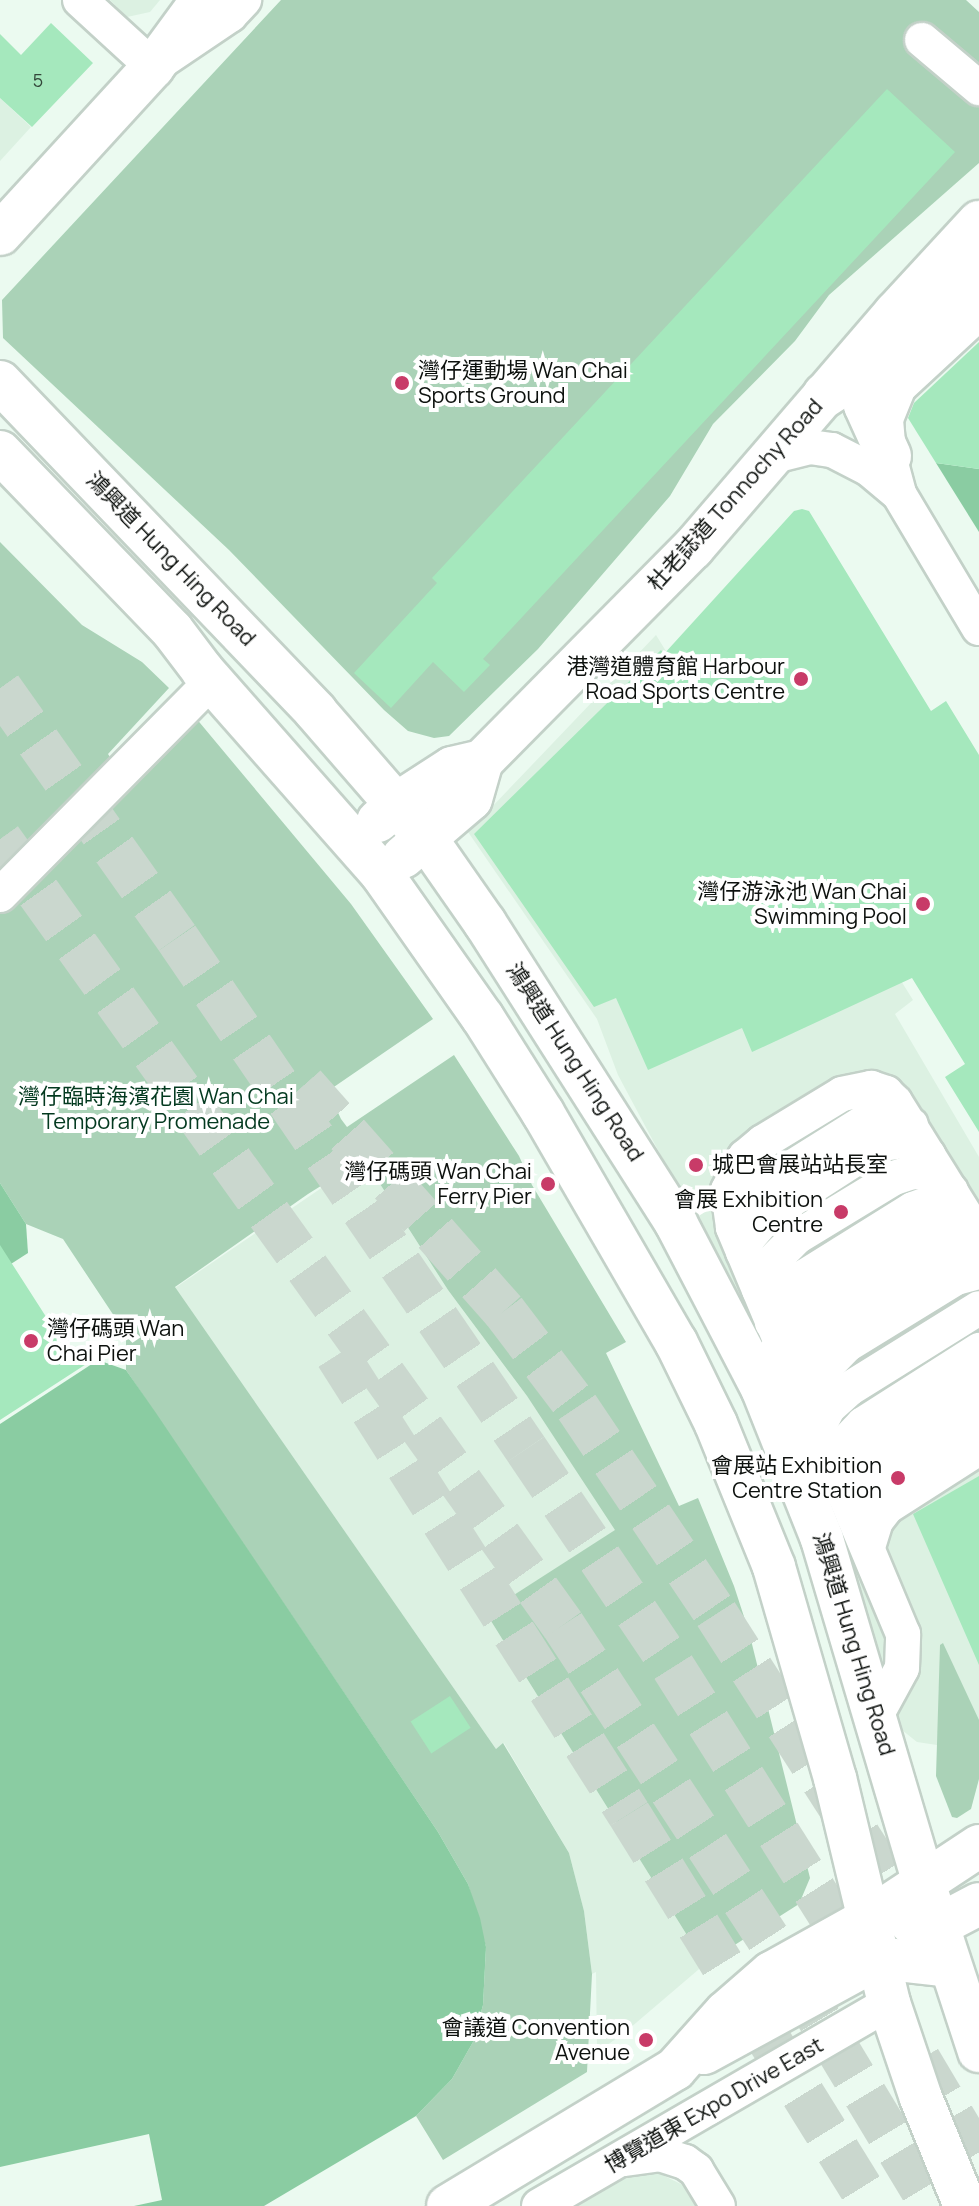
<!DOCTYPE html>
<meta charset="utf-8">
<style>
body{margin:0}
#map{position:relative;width:979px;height:2206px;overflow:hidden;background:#ebfaf0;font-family:Manrope,"Noto Sans TC",sans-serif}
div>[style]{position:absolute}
.built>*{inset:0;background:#dcf1e2}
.green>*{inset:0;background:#aad2b7}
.water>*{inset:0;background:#8acca2}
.pier>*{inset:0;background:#ebfaf0}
.building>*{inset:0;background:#a5e8bd;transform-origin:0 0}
.highway-tunnel>*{height:44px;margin-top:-22px;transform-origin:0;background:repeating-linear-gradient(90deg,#cad7ce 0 44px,transparent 0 66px)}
.roads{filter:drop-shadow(2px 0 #c3d1c8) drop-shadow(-2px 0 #c3d1c8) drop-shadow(0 2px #c3d1c8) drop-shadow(0 -2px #c3d1c8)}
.minor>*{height:34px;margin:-17px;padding:0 17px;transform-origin:17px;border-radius:17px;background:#fff}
.major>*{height:42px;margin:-21px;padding:0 21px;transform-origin:21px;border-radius:21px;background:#fff}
.highway>*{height:44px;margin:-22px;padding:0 22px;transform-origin:22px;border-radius:22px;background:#fff}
.dots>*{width:22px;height:22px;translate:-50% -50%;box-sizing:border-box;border:4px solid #fff;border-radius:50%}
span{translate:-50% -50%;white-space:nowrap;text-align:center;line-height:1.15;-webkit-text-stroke:8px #fff;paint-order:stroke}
.number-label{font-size:18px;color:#33473a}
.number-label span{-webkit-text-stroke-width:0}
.poi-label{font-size:22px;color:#0d110e}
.left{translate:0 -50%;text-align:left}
.right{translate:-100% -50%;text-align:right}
.street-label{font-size:22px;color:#0d110e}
.park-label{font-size:22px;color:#03391f}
</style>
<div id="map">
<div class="built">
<i style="clip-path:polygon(110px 0,160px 0,150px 12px,127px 17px)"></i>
<i style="clip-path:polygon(0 98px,31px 127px,0 161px)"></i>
<i style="clip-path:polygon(656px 635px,781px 837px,804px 826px,913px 1000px,895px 1014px,979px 1157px,979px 1746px,970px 1750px,917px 1742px,902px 1730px,739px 1302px,618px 1075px,597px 1019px,468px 832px)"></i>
<i style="clip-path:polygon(364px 1159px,448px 1290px,527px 1396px,616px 1530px,486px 1613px,705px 1964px,623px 2034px,597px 2052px,596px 1972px,592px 1974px,584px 1911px,569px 1853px,504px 1743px,496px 1749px,175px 1288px)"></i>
<i style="clip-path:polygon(650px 2169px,687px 2187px,702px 2206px,568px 2206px,622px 2173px)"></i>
</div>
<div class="green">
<i style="clip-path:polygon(281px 0,966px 0,979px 12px,979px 163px,829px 295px,795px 341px,713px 424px,670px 496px,538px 649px,449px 736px,434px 738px,408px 731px,384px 710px,229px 550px,3px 338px,2px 300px)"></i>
<i style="clip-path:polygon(0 542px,82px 625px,142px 662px,169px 688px,108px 754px,127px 783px,195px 717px,351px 904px,433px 1019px,328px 1091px,341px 1119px,347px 1127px,454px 1055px,519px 1156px,532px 1185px,626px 1342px,606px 1353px,679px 1506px,698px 1498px,734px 1586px,749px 1632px,810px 1878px,799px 1904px,705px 1964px,486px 1613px,615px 1530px,527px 1396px,448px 1290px,364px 1159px,308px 1194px,175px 1287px,496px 1749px,503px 1743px,569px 1853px,584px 1911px,592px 1974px,587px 2072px,443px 2160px,416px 2116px,452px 2079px,473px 2042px,483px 2005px,486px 1947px,468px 1884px,438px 1832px,126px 1370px,126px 1334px,63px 1239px,26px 1224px,0 1183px)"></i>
<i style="clip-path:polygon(943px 1643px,979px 1720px,979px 1779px,971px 1809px,957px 1818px,952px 1817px,936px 1776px,940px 1645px)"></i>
</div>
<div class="water">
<i style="clip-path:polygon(936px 463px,979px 469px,979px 532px)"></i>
<i style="clip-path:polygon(0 1183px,26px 1224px,28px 1253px,0 1271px)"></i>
<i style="clip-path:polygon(98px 1360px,126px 1370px,156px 1413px,438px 1832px,468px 1884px,480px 1918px,486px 1947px,483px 2005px,473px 2042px,452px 2079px,416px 2116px,264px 2206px,0 2206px,0 1424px)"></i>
</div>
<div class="pier">
<i style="clip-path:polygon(149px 2134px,162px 2200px,134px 2206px,0 2206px,0 2167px)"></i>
</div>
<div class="building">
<i style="clip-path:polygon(51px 23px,93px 63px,32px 127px,0 98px,0 34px,21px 55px)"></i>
<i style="clip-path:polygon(887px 89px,955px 152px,483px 659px,490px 665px,464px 692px,433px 662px,391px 708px,354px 673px,437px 583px,432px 578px)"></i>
<i style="clip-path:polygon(979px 342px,979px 469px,936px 463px,908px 418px,914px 403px)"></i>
<i style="clip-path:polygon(802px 509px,809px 511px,931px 711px,946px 701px,979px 755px,979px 1132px,945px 1077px,965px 1064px,912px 978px,752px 1052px,742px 1028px,648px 1070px,616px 998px,594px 1007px,474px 834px,661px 650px,664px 654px,794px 511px)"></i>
<i style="clip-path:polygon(0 1245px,68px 1351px,94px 1359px,0 1420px)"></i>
<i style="clip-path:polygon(979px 1476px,979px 1665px,913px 1514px)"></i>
<i style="left:450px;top:1696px;width:38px;height:47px;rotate:57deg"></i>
</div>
<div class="highway-tunnel">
<i style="left:0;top:688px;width:306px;rotate:54.7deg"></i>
<i style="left:177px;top:938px;width:619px;rotate:55.67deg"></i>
<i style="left:526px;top:1449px;width:263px;rotate:56deg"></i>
<i style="left:673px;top:1667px;width:355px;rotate:57.7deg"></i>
<i style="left:0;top:839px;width:967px;rotate:54.39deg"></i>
<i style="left:563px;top:1625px;width:427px;rotate:56.8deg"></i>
<i style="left:797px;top:1982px;width:262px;rotate:58.9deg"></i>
<i style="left:304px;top:1085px;width:302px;rotate:48.5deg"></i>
<i style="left:504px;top:1311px;width:121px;rotate:52.8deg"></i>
<i style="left:577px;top:1407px;width:249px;rotate:56.1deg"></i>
<i style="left:716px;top:1614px;width:376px;rotate:57.3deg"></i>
<i style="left:337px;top:1355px;width:544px;rotate:57.54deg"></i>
<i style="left:629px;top:1814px;width:461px;rotate:58.2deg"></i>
<i style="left:919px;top:2060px;width:117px;rotate:59.3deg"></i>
</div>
<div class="roads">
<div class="minor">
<i style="left:80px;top:0;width:99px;rotate:42.5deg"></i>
<i style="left:153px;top:67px;width:93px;rotate:-34deg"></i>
<i style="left:230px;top:15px;width:21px;rotate:-47deg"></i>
<i style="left:922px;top:40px;width:75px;rotate:40.1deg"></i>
<i style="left:979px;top:313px;width:109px;rotate:137.2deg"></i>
<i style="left:899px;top:387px;width:35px;rotate:112deg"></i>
<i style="left:886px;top:420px;width:36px;rotate:85deg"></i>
<i style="left:889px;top:456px;width:39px;rotate:75deg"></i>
<i style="left:899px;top:494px;width:156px;rotate:59.2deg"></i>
<i style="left:774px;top:456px;width:37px;rotate:-14deg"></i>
<i style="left:810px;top:447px;width:22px;rotate:8deg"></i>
<i style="left:832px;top:450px;width:42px;rotate:27.2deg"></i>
<i style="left:869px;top:469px;width:39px;rotate:40deg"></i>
<i style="left:0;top:895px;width:303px;rotate:-45.3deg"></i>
<i style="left:733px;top:1227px;width:24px;rotate:-62deg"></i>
<i style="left:744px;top:1206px;width:23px;rotate:-50deg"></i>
<i style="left:759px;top:1188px;width:130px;rotate:-32.1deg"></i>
<i style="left:869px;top:1119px;width:20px;rotate:-11deg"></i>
<i style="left:889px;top:1115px;width:24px;rotate:24deg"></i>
<i style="left:743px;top:1252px;width:15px;rotate:-70deg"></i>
<i style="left:748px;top:1238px;width:30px;rotate:-49deg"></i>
<i style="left:768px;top:1215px;width:130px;rotate:-32.7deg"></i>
<i style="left:877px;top:1145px;width:26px;rotate:-9deg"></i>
<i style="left:903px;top:1141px;width:29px;rotate:29deg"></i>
<i style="left:759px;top:1290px;width:19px;rotate:-78deg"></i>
<i style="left:763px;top:1271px;width:48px;rotate:-45deg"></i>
<i style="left:797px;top:1237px;width:114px;rotate:-31.3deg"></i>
<i style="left:894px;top:1178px;width:20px;rotate:-18deg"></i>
<i style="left:913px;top:1172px;width:13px;rotate:4deg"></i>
<i style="left:926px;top:1173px;width:12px;rotate:20deg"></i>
<i style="left:937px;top:1177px;width:20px;rotate:45deg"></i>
<i style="left:772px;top:1323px;width:27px;rotate:-66deg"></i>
<i style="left:783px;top:1298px;width:30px;rotate:-45deg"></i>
<i style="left:804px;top:1277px;width:128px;rotate:-32deg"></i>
<i style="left:913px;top:1209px;width:20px;rotate:-20deg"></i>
<i style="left:932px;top:1202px;width:13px;rotate:4deg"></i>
<i style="left:945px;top:1203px;width:28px;rotate:35deg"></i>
<i style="left:772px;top:1358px;width:43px;rotate:-57.4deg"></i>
<i style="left:795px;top:1322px;width:28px;rotate:-46deg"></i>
<i style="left:814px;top:1302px;width:133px;rotate:-31.8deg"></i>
<i style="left:927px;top:1232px;width:20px;rotate:-18deg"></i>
<i style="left:946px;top:1226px;width:13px;rotate:4deg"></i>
<i style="left:959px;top:1227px;width:23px;rotate:29deg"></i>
<i style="left:791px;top:1367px;width:52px;rotate:-48.9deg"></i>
<i style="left:825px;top:1328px;width:138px;rotate:-32deg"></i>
<i style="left:942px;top:1255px;width:20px;rotate:-18deg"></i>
<i style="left:961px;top:1249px;width:18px;rotate:6deg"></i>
<i style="left:801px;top:1392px;width:66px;rotate:-45.6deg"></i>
<i style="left:847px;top:1345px;width:128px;rotate:-31.6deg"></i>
<i style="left:956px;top:1278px;width:24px;rotate:-15deg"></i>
<i style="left:817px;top:1430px;width:25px;rotate:-63deg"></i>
<i style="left:828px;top:1408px;width:28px;rotate:-42deg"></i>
<i style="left:849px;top:1389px;width:153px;rotate:-31.9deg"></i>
<i style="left:833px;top:1468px;width:25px;rotate:-67deg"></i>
<i style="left:843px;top:1445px;width:29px;rotate:-46deg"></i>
<i style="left:863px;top:1424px;width:138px;rotate:-32.5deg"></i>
<i style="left:843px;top:1492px;width:25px;rotate:-67deg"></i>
<i style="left:853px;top:1469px;width:28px;rotate:-45deg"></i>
<i style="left:873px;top:1449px;width:125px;rotate:-32.3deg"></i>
<i style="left:854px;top:1517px;width:24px;rotate:-68deg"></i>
<i style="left:863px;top:1495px;width:17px;rotate:-50deg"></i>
<i style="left:874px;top:1482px;width:125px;rotate:-32.5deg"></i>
<i style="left:868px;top:1547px;width:27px;rotate:-73deg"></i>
<i style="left:876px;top:1521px;width:18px;rotate:-52deg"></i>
<i style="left:887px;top:1507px;width:109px;rotate:-32.7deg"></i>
<i style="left:877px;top:1714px;width:52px;rotate:-61.5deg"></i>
<i style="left:902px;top:1668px;width:34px;rotate:-88deg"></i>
<i style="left:903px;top:1634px;width:441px;rotate:-112.7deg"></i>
<i style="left:733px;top:1227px;width:37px;rotate:-98deg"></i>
<i style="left:728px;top:1190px;width:37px;rotate:-63deg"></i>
<i style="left:745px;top:1157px;width:23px;rotate:-40deg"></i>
<i style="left:763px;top:1142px;width:92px;rotate:-31.3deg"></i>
<i style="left:842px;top:1094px;width:30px;rotate:-12deg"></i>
<i style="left:871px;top:1088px;width:16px;rotate:18deg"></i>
<i style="left:886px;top:1093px;width:13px;rotate:45deg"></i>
<i style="left:895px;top:1102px;width:159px;rotate:58.1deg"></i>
<i style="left:625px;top:2159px;width:35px;rotate:-8deg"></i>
<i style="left:660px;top:2154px;width:26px;rotate:18deg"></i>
<i style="left:685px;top:2162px;width:14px;rotate:36deg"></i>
<i style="left:696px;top:2170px;width:42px;rotate:58.6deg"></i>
<i style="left:539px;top:2206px;width:405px;rotate:-30.1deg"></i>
</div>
<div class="major">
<i style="left:0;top:234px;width:226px;rotate:-47.5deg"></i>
<i style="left:153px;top:67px;width:83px;rotate:-53.8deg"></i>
<i style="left:0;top:382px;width:457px;rotate:46.2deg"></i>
<i style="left:316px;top:712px;width:169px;rotate:49.1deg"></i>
<i style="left:427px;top:840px;width:101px;rotate:55.1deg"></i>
<i style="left:485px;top:923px;width:356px;rotate:57.5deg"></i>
<i style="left:676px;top:1223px;width:186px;rotate:62.5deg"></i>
<i style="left:762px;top:1388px;width:162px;rotate:68.3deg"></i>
<i style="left:822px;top:1539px;width:356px;rotate:73.5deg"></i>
<i style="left:923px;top:1880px;width:180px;rotate:71.9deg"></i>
<i style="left:0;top:452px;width:248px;rotate:46deg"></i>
<i style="left:172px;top:630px;width:51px;rotate:52.9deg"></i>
<i style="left:203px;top:671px;width:269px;rotate:48.6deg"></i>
<i style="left:381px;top:873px;width:177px;rotate:54.9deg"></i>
<i style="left:483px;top:1018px;width:112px;rotate:57.7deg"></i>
<i style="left:543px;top:1113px;width:265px;rotate:59.9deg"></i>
<i style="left:676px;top:1342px;width:91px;rotate:64deg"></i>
<i style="left:716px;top:1424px;width:154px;rotate:67.9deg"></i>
<i style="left:774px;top:1567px;width:220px;rotate:73.9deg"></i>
<i style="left:835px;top:1778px;width:231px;rotate:76.5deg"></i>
<i style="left:889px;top:2003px;width:100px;rotate:71.4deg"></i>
<i style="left:921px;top:2098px;width:117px;rotate:67.8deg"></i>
<i style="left:378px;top:821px;width:27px;rotate:-42deg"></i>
<i style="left:398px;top:803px;width:64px;rotate:-32.9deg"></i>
<i style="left:452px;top:768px;width:31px;rotate:-13deg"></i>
<i style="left:403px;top:857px;width:89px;rotate:-40.5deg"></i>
<i style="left:471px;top:799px;width:40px;rotate:-74deg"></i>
<i style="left:482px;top:761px;width:300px;rotate:-45.3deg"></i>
<i style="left:693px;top:548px;width:310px;rotate:-49.3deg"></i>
<i style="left:895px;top:313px;width:124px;rotate:-47.3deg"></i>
<i style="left:911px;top:1923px;width:26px;rotate:7deg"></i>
<i style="left:937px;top:1926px;width:47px;rotate:-27.6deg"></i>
<i style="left:704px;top:2053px;width:198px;rotate:-28.6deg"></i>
<i style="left:878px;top:1958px;width:72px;rotate:6.3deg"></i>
<i style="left:448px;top:2206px;width:265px;rotate:-31.1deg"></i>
<i style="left:675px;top:2069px;width:76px;rotate:-48.2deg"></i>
<i style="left:726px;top:2012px;width:60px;rotate:-40.9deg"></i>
<i style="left:771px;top:1973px;width:113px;rotate:-29.1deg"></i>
<i style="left:870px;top:1918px;width:131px;rotate:-33.4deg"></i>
</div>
<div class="highway">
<i style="left:825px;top:395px;width:75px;rotate:-33.1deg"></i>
<i style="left:889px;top:456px;width:56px;rotate:-114.3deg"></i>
<i style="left:866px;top:405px;width:17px;rotate:-73deg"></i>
<i style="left:871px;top:389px;width:63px;rotate:-50.8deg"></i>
<i style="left:911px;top:340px;width:94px;rotate:-43.7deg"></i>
</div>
</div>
<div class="dots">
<i style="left:402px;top:383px;background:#c83b68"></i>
<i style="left:801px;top:679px;background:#c83b68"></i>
<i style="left:923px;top:904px;background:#c83b68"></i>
<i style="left:696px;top:1165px;background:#c83b68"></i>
<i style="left:548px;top:1184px;background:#c83b68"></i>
<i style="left:841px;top:1212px;background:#c83b68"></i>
<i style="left:31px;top:1341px;background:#c83b68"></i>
<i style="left:898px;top:1478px;background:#c83b68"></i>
<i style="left:646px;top:2040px;background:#c83b68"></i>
</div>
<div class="number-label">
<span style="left:38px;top:80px">5</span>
</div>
<div class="poi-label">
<span class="left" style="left:418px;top:383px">灣仔運動場 Wan Chai<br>Sports Ground</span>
<span class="right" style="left:785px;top:679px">港灣道體育館 Harbour<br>Road Sports Centre</span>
<span class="right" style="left:907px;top:904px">灣仔游泳池 Wan Chai<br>Swimming Pool</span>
<span class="left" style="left:712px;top:1165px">城巴會展站站長室</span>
<span class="right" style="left:532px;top:1184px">灣仔碼頭 Wan Chai<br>Ferry Pier</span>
<span class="right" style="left:823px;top:1212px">會展 Exhibition<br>Centre</span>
<span class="left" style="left:47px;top:1341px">灣仔碼頭 Wan<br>Chai Pier</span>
<span class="right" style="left:882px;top:1478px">會展站 Exhibition<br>Centre Station</span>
<span class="right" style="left:630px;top:2040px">會議道 Convention<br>Avenue</span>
</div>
<div class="street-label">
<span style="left:735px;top:495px;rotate:-48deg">杜老誌道 Tonnochy Road</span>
<span style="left:171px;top:559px;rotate:46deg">鴻興道 Hung Hing Road</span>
<span style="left:575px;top:1062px;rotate:57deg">鴻興道 Hung Hing Road</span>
<span style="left:854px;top:1644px;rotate:73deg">鴻興道 Hung Hing Road</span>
<span style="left:714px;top:2105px;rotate:-30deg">博覽道東 Expo Drive East</span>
</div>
<div class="park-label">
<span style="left:156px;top:1109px">灣仔臨時海濱花園 Wan Chai<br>Temporary Promenade</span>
</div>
</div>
